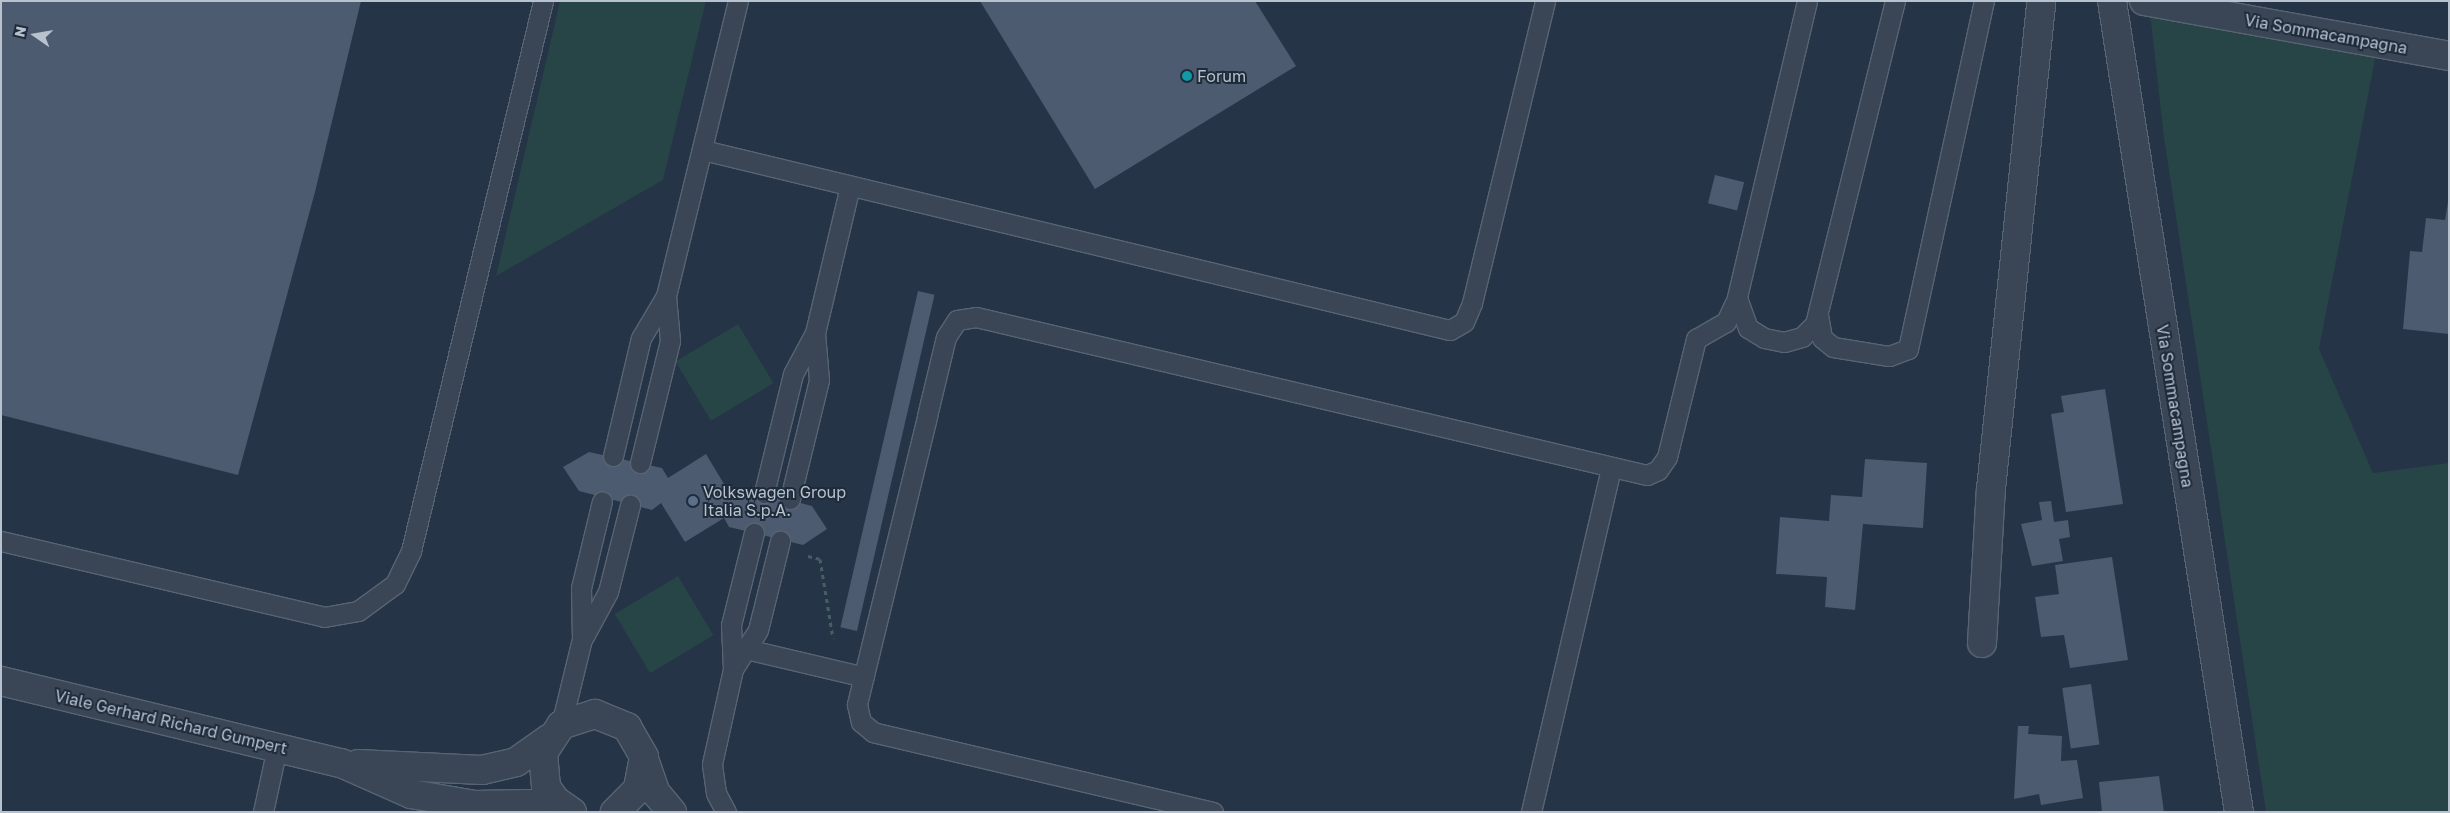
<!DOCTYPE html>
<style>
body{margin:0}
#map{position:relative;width:2450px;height:813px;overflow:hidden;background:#253446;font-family:"Golos Text",sans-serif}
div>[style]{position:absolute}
.green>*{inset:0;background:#274447;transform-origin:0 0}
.building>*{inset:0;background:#4c5b6f;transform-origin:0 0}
.path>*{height:3px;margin-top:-1.5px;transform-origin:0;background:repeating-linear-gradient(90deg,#466062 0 4px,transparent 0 8px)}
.roads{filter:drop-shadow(1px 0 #596472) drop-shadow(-1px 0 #596472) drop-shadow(0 1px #596472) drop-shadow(0 -1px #596472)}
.service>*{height:19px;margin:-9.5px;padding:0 9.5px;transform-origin:9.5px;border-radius:9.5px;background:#3a4655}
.minor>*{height:28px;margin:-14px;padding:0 14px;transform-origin:14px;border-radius:14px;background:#3a4655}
.tertiary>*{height:28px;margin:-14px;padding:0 14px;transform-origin:14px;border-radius:14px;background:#3a4655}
.dots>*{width:14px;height:14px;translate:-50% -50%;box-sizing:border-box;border:2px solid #1e2b3a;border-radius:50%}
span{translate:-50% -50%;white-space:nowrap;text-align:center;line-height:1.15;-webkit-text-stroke:4px #1e2b3a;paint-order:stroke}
.street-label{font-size:16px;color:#b8c1ce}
.poi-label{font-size:16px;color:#b8c1ce}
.left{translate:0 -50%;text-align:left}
.frame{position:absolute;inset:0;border:2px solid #b8c1ce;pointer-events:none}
.north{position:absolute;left:10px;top:10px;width:50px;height:50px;-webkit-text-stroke:4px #1e2b3a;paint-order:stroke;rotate:283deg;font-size:14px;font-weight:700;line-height:20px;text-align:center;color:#b8c1ce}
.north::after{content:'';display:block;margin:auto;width:18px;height:22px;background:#b8c1ce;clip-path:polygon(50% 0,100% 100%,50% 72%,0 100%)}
</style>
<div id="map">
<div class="green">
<i style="clip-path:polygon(560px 1px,706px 1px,663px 180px,496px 276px)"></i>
<i style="clip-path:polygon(2150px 13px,2376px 54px,2319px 349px,2373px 473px,2449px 463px,2449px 812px,2266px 812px,2164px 138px)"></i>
<i style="left:738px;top:324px;width:69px;height:73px;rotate:59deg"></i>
<i style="left:678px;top:576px;width:69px;height:74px;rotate:59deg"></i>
</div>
<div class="building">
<i style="clip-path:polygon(1px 1px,361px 1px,315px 192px,238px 475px,1px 415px)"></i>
<i style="clip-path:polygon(980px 1px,1255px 1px,1296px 66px,1095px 189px)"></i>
<i style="left:1715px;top:175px;width:30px;height:29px;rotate:14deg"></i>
<i style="clip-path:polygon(2449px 196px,2449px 334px,2403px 329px,2410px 251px,2422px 252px,2426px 218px,2445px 220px)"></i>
<i style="left:918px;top:291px;width:17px;height:345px;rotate:13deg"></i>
<i style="clip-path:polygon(2105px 389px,2123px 504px,2066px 512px,2051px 414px,2064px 412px,2061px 396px)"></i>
<i style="clip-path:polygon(589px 452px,662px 468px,668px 478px,706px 454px,730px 494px,739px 487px,812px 506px,827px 529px,803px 545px,729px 527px,724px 518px,685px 542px,661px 503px,652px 510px,579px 491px,563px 467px)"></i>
<i style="clip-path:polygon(1865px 459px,1927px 463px,1923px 528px,1863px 524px,1855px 610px,1825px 607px,1827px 577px,1776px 574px,1780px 517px,1829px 521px,1831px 495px,1862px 497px)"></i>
<i style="clip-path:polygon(2051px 501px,2054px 522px,2068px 520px,2070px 537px,2059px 539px,2063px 561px,2032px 566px,2021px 524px,2042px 520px,2039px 502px)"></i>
<i style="clip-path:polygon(2112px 557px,2128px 660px,2070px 668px,2064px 635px,2041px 637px,2035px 597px,2059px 594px,2055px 565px)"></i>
<i style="left:2091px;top:684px;width:61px;height:29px;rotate:82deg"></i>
<i style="clip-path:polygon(2018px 726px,2029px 726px,2028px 734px,2062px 736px,2061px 761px,2077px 760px,2083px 798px,2041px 805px,2039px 794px,2014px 799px)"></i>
<i style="clip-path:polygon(2159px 776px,2164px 812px,2102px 812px,2099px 782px)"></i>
</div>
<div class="path">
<i style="left:808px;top:556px;width:12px;rotate:14deg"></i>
<i style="left:820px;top:559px;width:80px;rotate:80.7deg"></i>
</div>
<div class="roads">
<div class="service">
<i style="left:1807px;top:1px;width:305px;rotate:103.3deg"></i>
<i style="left:1737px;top:298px;width:32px;rotate:70deg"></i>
<i style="left:1748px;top:328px;width:19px;rotate:32deg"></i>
<i style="left:1764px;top:338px;width:20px;rotate:11deg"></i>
<i style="left:1784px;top:342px;width:19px;rotate:-16deg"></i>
<i style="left:1802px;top:337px;width:18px;rotate:-45deg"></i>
<i style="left:1815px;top:324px;width:333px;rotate:-76.1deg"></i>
<i style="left:703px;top:150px;width:768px;rotate:13.55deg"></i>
<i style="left:1450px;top:330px;width:16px;rotate:-30deg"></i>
<i style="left:1464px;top:322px;width:21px;rotate:-67deg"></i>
<i style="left:1472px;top:303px;width:311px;rotate:-76.4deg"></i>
<i style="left:1818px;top:315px;width:23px;rotate:80deg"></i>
<i style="left:1822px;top:338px;width:14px;rotate:39deg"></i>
<i style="left:1833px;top:347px;width:57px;rotate:9.1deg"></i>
<i style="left:1889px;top:356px;width:20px;rotate:-20deg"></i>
<i style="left:1908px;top:349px;width:356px;rotate:-77.7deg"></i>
<i style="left:613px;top:456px;width:121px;rotate:-76.7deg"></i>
<i style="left:641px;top:338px;width:49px;rotate:-59.2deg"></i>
<i style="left:640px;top:463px;width:126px;rotate:-76.2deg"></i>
<i style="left:670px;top:341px;width:45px;rotate:-95.1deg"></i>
<i style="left:666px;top:296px;width:304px;rotate:-76.3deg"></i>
<i style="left:764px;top:493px;width:122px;rotate:-76.3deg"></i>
<i style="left:793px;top:374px;width:47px;rotate:-61.8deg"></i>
<i style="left:790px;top:499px;width:122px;rotate:-76.3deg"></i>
<i style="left:819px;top:380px;width:47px;rotate:-94.9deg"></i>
<i style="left:815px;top:333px;width:151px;rotate:-76.6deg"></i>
<i style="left:1px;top:541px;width:332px;rotate:13.2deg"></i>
<i style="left:324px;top:617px;width:35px;rotate:-10deg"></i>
<i style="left:358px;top:611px;width:46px;rotate:-36.1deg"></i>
<i style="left:395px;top:584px;width:37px;rotate:-64deg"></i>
<i style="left:411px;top:551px;width:566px;rotate:-76.5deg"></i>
<i style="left:583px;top:638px;width:52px;rotate:-61.5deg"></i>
<i style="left:608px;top:592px;width:90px;rotate:-75.8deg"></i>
<i style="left:746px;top:649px;width:121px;rotate:13.3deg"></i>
<i style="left:733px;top:669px;width:46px;rotate:-57.3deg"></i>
<i style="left:758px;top:630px;width:92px;rotate:-76.1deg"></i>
<i style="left:561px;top:725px;width:89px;rotate:-76.3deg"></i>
<i style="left:582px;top:639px;width:51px;rotate:-91.1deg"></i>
<i style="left:581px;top:588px;width:89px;rotate:-76.4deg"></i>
<i style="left:263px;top:812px;width:66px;rotate:-77.8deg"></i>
<i style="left:726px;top:812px;width:21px;rotate:-118deg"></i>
<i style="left:716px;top:793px;width:29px;rotate:-98deg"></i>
<i style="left:712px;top:764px;width:97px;rotate:-77.5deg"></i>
<i style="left:733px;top:669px;width:44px;rotate:-92.6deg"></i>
<i style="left:731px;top:625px;width:95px;rotate:-76deg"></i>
<i style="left:1213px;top:812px;width:349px;rotate:-166.8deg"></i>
<i style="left:873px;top:732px;width:16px;rotate:-140deg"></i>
<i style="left:861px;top:722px;width:18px;rotate:-103deg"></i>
<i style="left:857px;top:704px;width:296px;rotate:-76.3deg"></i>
<i style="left:927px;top:416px;width:81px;rotate:-76.5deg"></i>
<i style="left:946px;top:337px;width:20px;rotate:-57deg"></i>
<i style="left:957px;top:320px;width:19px;rotate:-9deg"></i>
<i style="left:976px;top:317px;width:689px;rotate:13.25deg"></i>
<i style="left:1647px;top:475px;width:12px;rotate:-24deg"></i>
<i style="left:1658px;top:470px;width:16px;rotate:-55deg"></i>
<i style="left:1667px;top:457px;width:122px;rotate:-76.2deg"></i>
<i style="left:1696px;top:339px;width:34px;rotate:-30deg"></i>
<i style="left:1726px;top:322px;width:26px;rotate:-65deg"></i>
<i style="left:1531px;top:812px;width:353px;rotate:-76.9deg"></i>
</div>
<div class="minor">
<i style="left:2144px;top:1px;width:310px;rotate:10.2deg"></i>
<i style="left:1982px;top:643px;width:154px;rotate:-86.7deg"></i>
<i style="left:1991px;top:489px;width:491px;rotate:-84.1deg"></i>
<i style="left:1px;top:681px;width:350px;rotate:13.6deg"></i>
<i style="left:341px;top:763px;width:77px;rotate:23.9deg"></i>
<i style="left:411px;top:794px;width:65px;rotate:9.8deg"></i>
<i style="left:475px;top:805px;width:54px;rotate:-1.1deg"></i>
<i style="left:529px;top:804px;width:41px;rotate:9.9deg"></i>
<i style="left:644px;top:759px;width:36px;rotate:71deg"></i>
<i style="left:656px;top:793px;width:25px;rotate:50deg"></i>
<i style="left:358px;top:764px;width:124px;rotate:2.8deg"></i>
<i style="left:482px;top:770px;width:35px;rotate:-13deg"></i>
<i style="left:516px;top:762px;width:42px;rotate:-35.2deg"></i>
<i style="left:572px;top:812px;width:19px;rotate:-145deg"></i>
<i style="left:556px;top:801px;width:17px;rotate:-126deg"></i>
<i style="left:546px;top:787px;width:34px;rotate:-95deg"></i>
<i style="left:543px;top:753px;width:33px;rotate:-57deg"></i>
<i style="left:561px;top:725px;width:36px;rotate:-18deg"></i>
<i style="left:595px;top:714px;width:35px;rotate:22deg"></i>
<i style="left:627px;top:727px;width:34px;rotate:60deg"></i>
<i style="left:644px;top:757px;width:33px;rotate:101deg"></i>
<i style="left:638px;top:789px;width:33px;rotate:135deg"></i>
</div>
<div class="tertiary">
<i style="left:2112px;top:1px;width:821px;rotate:81.1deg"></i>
</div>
</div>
<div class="dots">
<i style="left:1187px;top:76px;background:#0f9aa8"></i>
<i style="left:693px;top:501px;background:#5c6f8a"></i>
</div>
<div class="street-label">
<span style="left:2326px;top:34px;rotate:10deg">Via Sommacampagna</span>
<span style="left:2175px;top:406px;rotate:81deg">Via Sommacampagna</span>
<span style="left:171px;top:722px;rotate:13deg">Viale Gerhard Richard Gumpert</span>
</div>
<div class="poi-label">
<span class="left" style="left:1197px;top:76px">Forum</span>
<span class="left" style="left:703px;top:501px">Volkswagen Group<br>Italia S.p.A.</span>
</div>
<div class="frame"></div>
<div class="north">N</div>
</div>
